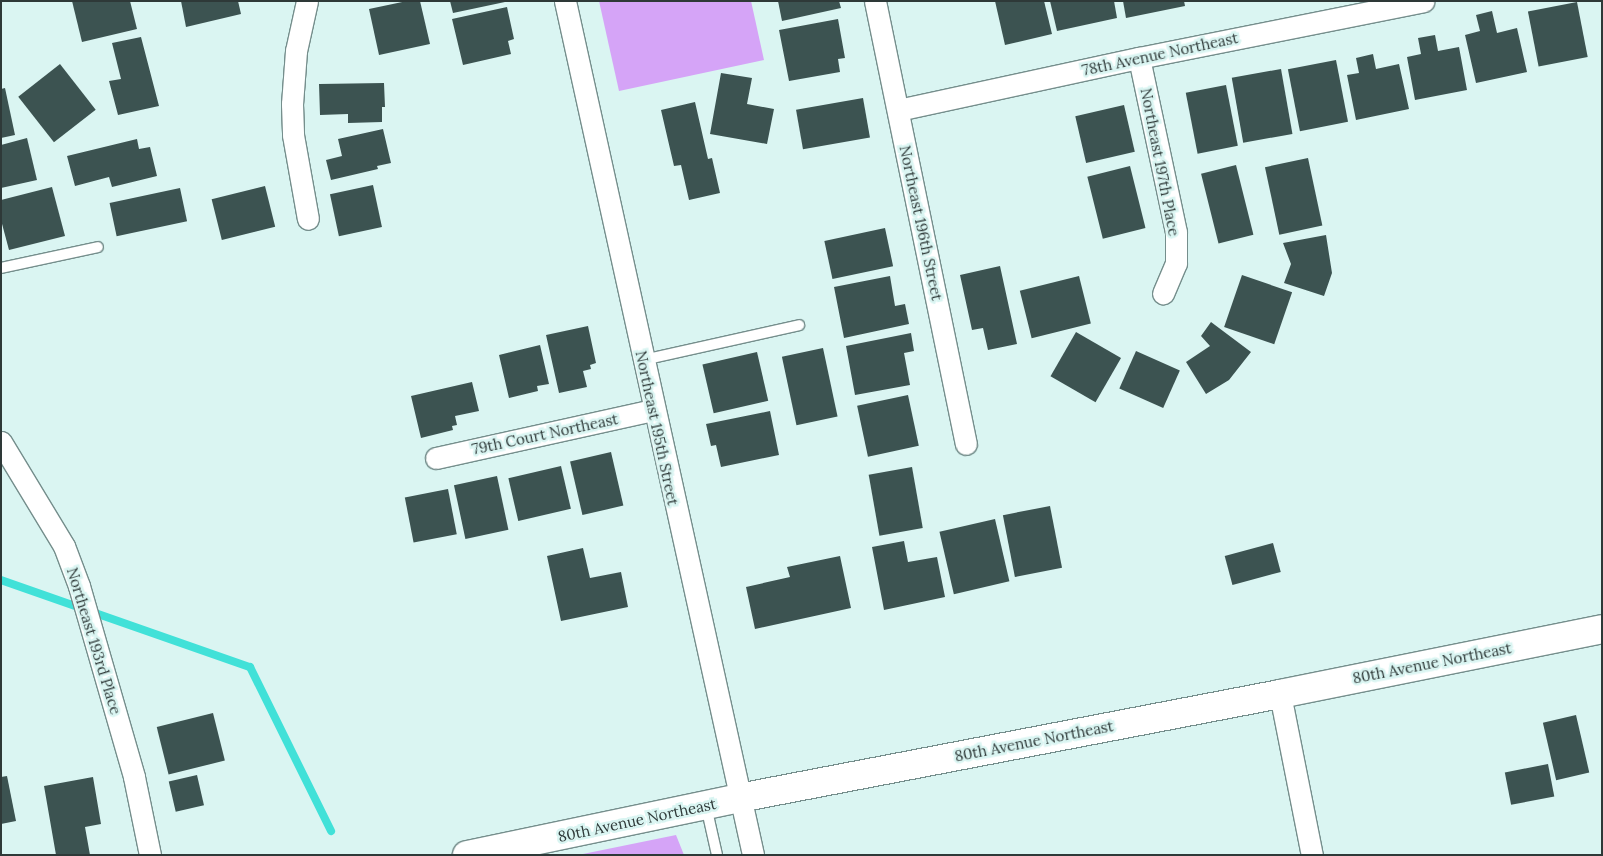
<!DOCTYPE html>
<style>
body{margin:0}
#map{position:relative;width:1603px;height:856px;overflow:hidden;background:#daf5f2;font-family:Lora,serif}
div>[style]{position:absolute}
.green>*{inset:0;background:#d5a4f7}
.stream>*{height:8px;margin:-4px;padding:0 4px;transform-origin:4px;border-radius:4px;background:#41e1d8}
.building>*{inset:0;background:#3c5351;transform-origin:0 0}
.roads{filter:drop-shadow(1px 0 #758e8c) drop-shadow(-1px 0 #758e8c) drop-shadow(0 1px #758e8c) drop-shadow(0 -1px #758e8c)}
.lane>*{height:10px;margin:-5px;padding:0 5px;transform-origin:5px;border-radius:5px;background:#fff}
.street>*{height:21px;margin:-10.5px;padding:0 10.5px;transform-origin:10.5px;border-radius:10.5px;background:#fff}
.secondary>*{height:28px;margin:-14px;padding:0 14px;transform-origin:14px;border-radius:14px;background:#fff}
span{translate:-50% -50%;white-space:nowrap;text-align:center;line-height:1.15;-webkit-text-stroke:5px #daf5f2;paint-order:stroke}
.street-label{font-size:15px;color:#2e3938}
.frame{position:absolute;inset:0;border:2px solid #2e3938;pointer-events:none}
</style>
<div id="map">
<div class="green">
<i style="clip-path:polygon(599px 1px,751px 1px,764px 60px,619px 91px)"></i>
<i style="clip-path:polygon(676px 835px,684px 855px,578px 855px)"></i>
</div>
<div class="stream">
<i style="left:1px;top:580px;width:264px;rotate:19.3deg"></i>
<i style="left:250px;top:667px;width:183px;rotate:63.7deg"></i>
</div>
<div class="building">
<i style="clip-path:polygon(72px 1px,130px 1px,137px 29px,82px 42px)"></i>
<i style="clip-path:polygon(181px 1px,238px 1px,241px 14px,186px 27px)"></i>
<i style="clip-path:polygon(407px 1px,420px 1px,430px 44px,379px 55px,369px 9px)"></i>
<i style="clip-path:polygon(450px 1px,505px 1px,505px 2px,453px 13px)"></i>
<i style="clip-path:polygon(778px 1px,839px 1px,841px 8px,782px 21px)"></i>
<i style="clip-path:polygon(995px 1px,1044px 1px,1052px 34px,1005px 45px)"></i>
<i style="clip-path:polygon(1050px 1px,1114px 1px,1117px 18px,1057px 31px)"></i>
<i style="clip-path:polygon(1123px 1px,1184px 1px,1185px 6px,1126px 18px)"></i>
<i style="left:1577px;top:2px;width:56px;height:50px;rotate:79deg"></i>
<i style="clip-path:polygon(507px 7px,514px 39px,508px 41px,511px 54px,463px 65px,452px 19px)"></i>
<i style="clip-path:polygon(1492px 11px,1497px 33px,1517px 28px,1527px 72px,1476px 83px,1465px 35px,1480px 31px,1476px 15px)"></i>
<i style="clip-path:polygon(838px 19px,845px 58px,838px 59px,840px 72px,789px 81px,779px 30px)"></i>
<i style="clip-path:polygon(1435px 35px,1438px 51px,1459px 47px,1467px 90px,1415px 100px,1407px 57px,1421px 54px,1418px 38px)"></i>
<i style="clip-path:polygon(141px 37px,159px 106px,118px 115px,109px 81px,121px 79px,112px 43px)"></i>
<i style="clip-path:polygon(1373px 54px,1376px 69px,1399px 64px,1409px 109px,1356px 120px,1347px 75px,1359px 73px,1356px 58px)"></i>
<i style="left:1336px;top:60px;width:63px;height:49px;rotate:79deg"></i>
<i style="left:60px;top:64px;width:58px;height:53px;rotate:52deg"></i>
<i style="left:1281px;top:69px;width:66px;height:50px;rotate:80deg"></i>
<i style="clip-path:polygon(721px 73px,752px 78px,747px 104px,774px 109px,767px 144px,710px 134px)"></i>
<i style="clip-path:polygon(384px 83px,385px 107px,382px 107px,382px 122px,348px 123px,348px 114px,320px 115px,319px 84px)"></i>
<i style="left:1226px;top:85px;width:62px;height:41px;rotate:79deg"></i>
<i style="clip-path:polygon(5px 88px,15px 135px,1px 138px,1px 89px)"></i>
<i style="left:863px;top:98px;width:40px;height:68px;rotate:80deg"></i>
<i style="clip-path:polygon(695px 102px,708px 159px,712px 158px,720px 193px,689px 200px,681px 165px,674px 166px,661px 110px)"></i>
<i style="left:1124px;top:105px;width:48px;height:50px;rotate:77deg"></i>
<i style="clip-path:polygon(383px 129px,391px 163px,377px 166px,378px 169px,331px 180px,326px 160px,342px 156px,338px 139px)"></i>
<i style="clip-path:polygon(27px 138px,37px 180px,1px 188px,1px 145px)"></i>
<i style="clip-path:polygon(137px 139px,139px 149px,150px 147px,157px 176px,112px 187px,109px 177px,75px 186px,67px 156px)"></i>
<i style="left:1308px;top:158px;width:69px;height:44px;rotate:78deg"></i>
<i style="left:1236px;top:165px;width:72px;height:36px;rotate:76deg"></i>
<i style="left:1130px;top:166px;width:64px;height:44px;rotate:76deg"></i>
<i style="left:373px;top:185px;width:43px;height:44px;rotate:78deg"></i>
<i style="left:265px;top:186px;width:42px;height:55px;rotate:76deg"></i>
<i style="clip-path:polygon(52px 187px,65px 236px,9px 250px,1px 220px,1px 200px)"></i>
<i style="left:180px;top:188px;width:34px;height:72px;rotate:78deg"></i>
<i style="left:885px;top:228px;width:39px;height:62px;rotate:78deg"></i>
<i style="clip-path:polygon(1326px 235px,1332px 273px,1324px 296px,1284px 283px,1291px 264px,1283px 243px)"></i>
<i style="clip-path:polygon(1000px 266px,1017px 344px,988px 350px,983px 328px,972px 330px,960px 275px)"></i>
<i style="left:1242px;top:275px;width:53px;height:55px;rotate:19deg"></i>
<i style="clip-path:polygon(890px 276px,895px 306px,905px 304px,909px 324px,844px 338px,834px 287px)"></i>
<i style="left:1079px;top:276px;width:49px;height:61px;rotate:76deg"></i>
<i style="clip-path:polygon(1211px 322px,1251px 352px,1229px 380px,1206px 394px,1186px 362px,1210px 346px,1201px 336px)"></i>
<i style="clip-path:polygon(588px 326px,596px 363px,590px 365px,591px 369px,583px 371px,587px 387px,559px 393px,546px 335px)"></i>
<i style="left:1076px;top:332px;width:52px;height:51px;rotate:30deg"></i>
<i style="clip-path:polygon(911px 333px,914px 351px,904px 353px,910px 385px,855px 395px,846px 346px)"></i>
<i style="clip-path:polygon(540px 345px,549px 384px,537px 386px,538px 391px,509px 398px,499px 355px)"></i>
<i style="left:823px;top:348px;width:70px;height:42px;rotate:78deg"></i>
<i style="left:1136px;top:351px;width:48px;height:41px;rotate:24deg"></i>
<i style="left:757px;top:352px;width:50px;height:56px;rotate:77deg"></i>
<i style="clip-path:polygon(472px 382px,479px 411px,455px 416px,457px 425px,452px 426px,453px 430px,421px 438px,411px 396px)"></i>
<i style="left:908px;top:395px;width:52px;height:52px;rotate:78deg"></i>
<i style="clip-path:polygon(770px 411px,779px 455px,721px 467px,716px 445px,711px 446px,706px 424px)"></i>
<i style="left:611px;top:452px;width:55px;height:42px;rotate:77deg"></i>
<i style="left:561px;top:466px;width:44px;height:54px;rotate:77deg"></i>
<i style="left:912px;top:467px;width:62px;height:44px;rotate:80deg"></i>
<i style="left:497px;top:476px;width:55px;height:44px;rotate:78deg"></i>
<i style="left:448px;top:489px;width:46px;height:44px;rotate:79deg"></i>
<i style="left:1050px;top:506px;width:63px;height:48px;rotate:79deg"></i>
<i style="left:995px;top:519px;width:64px;height:57px;rotate:77deg"></i>
<i style="clip-path:polygon(904px 541px,908px 562px,937px 557px,945px 597px,884px 610px,872px 547px)"></i>
<i style="left:1273px;top:543px;width:30px;height:50px;rotate:75deg"></i>
<i style="clip-path:polygon(583px 548px,590px 578px,621px 572px,628px 607px,561px 621px,547px 556px)"></i>
<i style="clip-path:polygon(840px 556px,851px 608px,755px 629px,746px 587px,790px 577px,787px 567px)"></i>
<i style="left:213px;top:713px;width:49px;height:58px;rotate:76deg"></i>
<i style="left:1576px;top:715px;width:59px;height:34px;rotate:77deg"></i>
<i style="left:1548px;top:764px;width:33px;height:44px;rotate:79deg"></i>
<i style="left:197px;top:775px;width:31px;height:29px;rotate:77deg"></i>
<i style="clip-path:polygon(7px 776px,16px 821px,1px 824px,1px 777px)"></i>
<i style="clip-path:polygon(93px 777px,101px 824px,85px 827px,90px 855px,56px 855px,44px 786px)"></i>
</div>
<div class="roads">
<div class="lane">
<i style="left:1px;top:268px;width:99px;rotate:-12.2deg"></i>
<i style="left:643px;top:360px;width:160px;rotate:-12.6deg"></i>
<i style="left:706px;top:806px;width:50px;rotate:77.3deg"></i>
</div>
<div class="street">
<i style="left:307px;top:1px;width:51px;rotate:102.4deg"></i>
<i style="left:296px;top:51px;width:53px;rotate:94.3deg"></i>
<i style="left:292px;top:104px;width:31px;rotate:88deg"></i>
<i style="left:293px;top:135px;width:85px;rotate:79.9deg"></i>
<i style="left:565px;top:1px;width:874px;rotate:77.58deg"></i>
<i style="left:875px;top:1px;width:452px;rotate:78.4deg"></i>
<i style="left:1139px;top:58px;width:178px;rotate:78deg"></i>
<i style="left:1176px;top:232px;width:31px;rotate:90deg"></i>
<i style="left:1176px;top:263px;width:33px;rotate:113deg"></i>
<i style="left:898px;top:110px;width:247px;rotate:-12.2deg"></i>
<i style="left:1139px;top:58px;width:290px;rotate:-11.3deg"></i>
<i style="left:1px;top:442px;width:122px;rotate:58.8deg"></i>
<i style="left:64px;top:546px;width:43px;rotate:69.4deg"></i>
<i style="left:79px;top:586px;width:199px;rotate:73.9deg"></i>
<i style="left:134px;top:777px;width:80px;rotate:78.4deg"></i>
<i style="left:436px;top:458px;width:222px;rotate:-12.5deg"></i>
<i style="left:1280px;top:694px;width:164px;rotate:78.8deg"></i>
</div>
<div class="secondary">
<i style="left:467px;top:855px;width:278px;rotate:-11.8deg"></i>
<i style="left:739px;top:798px;width:551px;rotate:-10.88deg"></i>
<i style="left:1280px;top:694px;width:328px;rotate:-11.4deg"></i>
</div>
</div>
<div class="street-label">
<span style="left:1160px;top:54px;rotate:-12deg">78th Avenue Northeast</span>
<span style="left:1160px;top:162px;rotate:79deg">Northeast 197th Place</span>
<span style="left:921px;top:223px;rotate:78deg">Northeast 196th Street</span>
<span style="left:657px;top:428px;rotate:78deg">Northeast 195th Street</span>
<span style="left:545px;top:434px;rotate:-12deg">79th Court Northeast</span>
<span style="left:94px;top:641px;rotate:73deg">Northeast 193rd Place</span>
<span style="left:1432px;top:663px;rotate:-11deg">80th Avenue Northeast</span>
<span style="left:1034px;top:741px;rotate:-11deg">80th Avenue Northeast</span>
<span style="left:637px;top:820px;rotate:-12deg">80th Avenue Northeast</span>
</div>
<div class="frame"></div>
</div>
